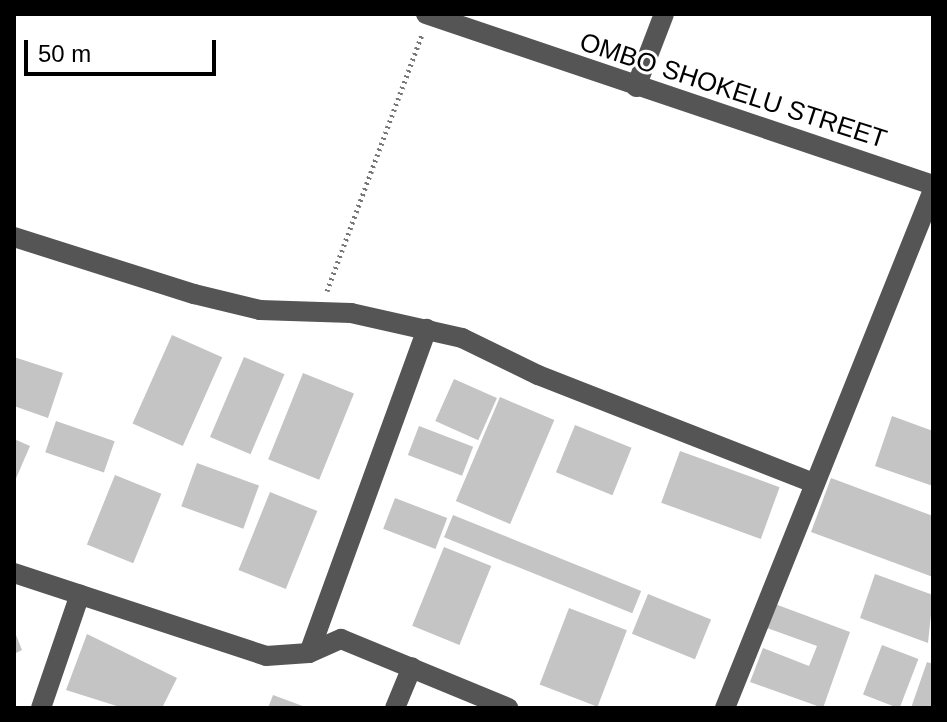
<!DOCTYPE html>
<style>
body{margin:0}
#map{position:relative;width:947px;height:722px;overflow:hidden;background:#fff;font-family:Arial,sans-serif}
div>[style]{position:absolute}
.building>*{inset:0;background:#c4c4c4;transform-origin:0 0}
.path>*{height:5px;margin-top:-2.5px;transform-origin:0;background:repeating-linear-gradient(90deg,#777 0 2px,transparent 0 6px)}
.minor>*{height:20px;margin:-10px;padding:0 10px;transform-origin:10px;border-radius:10px;background:#555}
span{translate:-50% -50%;white-space:nowrap;text-align:center;line-height:1.15;-webkit-text-stroke:6px #fff;paint-order:stroke}
.street-label{font-size:26px;color:#000}
.frame{position:absolute;inset:0;border:16px solid #000;pointer-events:none}
.scale{position:absolute;left:24px;top:40px;width:192px;height:36px;box-sizing:border-box;border:4px solid #000;border-top:0;padding-left:10px;font-size:24px;line-height:28px;white-space:nowrap;color:#000;-webkit-text-stroke:6px #fff;paint-order:stroke}
</style>
<div id="map">
<div class="building">
<i style="left:172px;top:335px;width:55px;height:97px;rotate:24deg"></i>
<i style="clip-path:polygon(14px 357px,63px 373px,48px 418px,14px 406px)"></i>
<i style="left:244px;top:357px;width:44px;height:87px;rotate:23deg"></i>
<i style="left:303px;top:373px;width:55px;height:93px;rotate:22deg"></i>
<i style="left:454px;top:379px;width:47px;height:46px;rotate:24deg"></i>
<i style="left:500px;top:397px;width:59px;height:113px;rotate:23deg"></i>
<i style="clip-path:polygon(892px 416px,933px 431px,933px 486px,875px 466px)"></i>
<i style="left:56px;top:421px;width:62px;height:33px;rotate:19deg"></i>
<i style="left:575px;top:425px;width:61px;height:51px;rotate:22deg"></i>
<i style="left:419px;top:426px;width:58px;height:31px;rotate:21deg"></i>
<i style="clip-path:polygon(14px 439px,30px 446px,14px 483px)"></i>
<i style="left:680px;top:451px;width:106px;height:55px;rotate:20deg"></i>
<i style="left:197px;top:463px;width:66px;height:46px;rotate:20deg"></i>
<i style="left:115px;top:475px;width:50px;height:75px;rotate:22deg"></i>
<i style="clip-path:polygon(831px 478px,933px 516px,933px 577px,811px 532px)"></i>
<i style="left:270px;top:492px;width:51px;height:84px;rotate:22deg"></i>
<i style="left:395px;top:498px;width:56px;height:33px;rotate:21deg"></i>
<i style="left:453px;top:515px;width:203px;height:24px;rotate:22deg"></i>
<i style="left:444px;top:547px;width:51px;height:85px;rotate:22deg"></i>
<i style="clip-path:polygon(875px 574px,933px 595px,928px 643px,860px 618px)"></i>
<i style="left:648px;top:594px;width:68px;height:43px;rotate:22deg"></i>
<i style="clip-path:polygon(775px 604px,850px 632px,823px 708px,750px 682px,763px 648px,809px 666px,817px 646px,767px 628px)"></i>
<i style="left:569px;top:608px;width:62px;height:82px;rotate:21deg"></i>
<i style="clip-path:polygon(14px 630px,22px 650px,14px 654px)"></i>
<i style="clip-path:polygon(87px 634px,177px 678px,162px 708px,123px 708px,66px 690px)"></i>
<i style="left:882px;top:645px;width:39px;height:53px;rotate:21deg"></i>
<i style="clip-path:polygon(927px 662px,933px 664px,933px 708px,911px 708px)"></i>
<i style="clip-path:polygon(273px 695px,308px 708px,268px 708px)"></i>
</div>
<div class="path">
<i style="left:327px;top:291px;width:274px;rotate:-69.7deg"></i>
</div>
<div class="minor">
<i style="left:426px;top:14px;width:535px;rotate:18.64deg"></i>
<i style="left:636px;top:87px;width:78px;rotate:-69deg"></i>
<i style="left:14px;top:237px;width:189px;rotate:17.6deg"></i>
<i style="left:194px;top:294px;width:68px;rotate:13.6deg"></i>
<i style="left:260px;top:310px;width:91px;rotate:1.9deg"></i>
<i style="left:351px;top:313px;width:114px;rotate:12.7deg"></i>
<i style="left:462px;top:338px;width:85px;rotate:26deg"></i>
<i style="left:538px;top:375px;width:296px;rotate:21.4deg"></i>
<i style="left:14px;top:573px;width:265px;rotate:18.2deg"></i>
<i style="left:266px;top:656px;width:43px;rotate:-4deg"></i>
<i style="left:309px;top:653px;width:35px;rotate:-24deg"></i>
<i style="left:341px;top:639px;width:181px;rotate:22.4deg"></i>
<i style="left:309px;top:653px;width:345px;rotate:-70deg"></i>
<i style="left:41px;top:708px;width:120px;rotate:-71.1deg"></i>
<i style="left:395px;top:708px;width:44px;rotate:-67.5deg"></i>
<i style="left:725px;top:708px;width:558px;rotate:-68.12deg"></i>
</div>
<div class="street-label">
<span style="left:733px;top:91px;rotate:18deg">OMBO SHOKELU STREET</span>
</div>
<div class="frame"></div>
<div class="scale">50 m</div>
</div>
